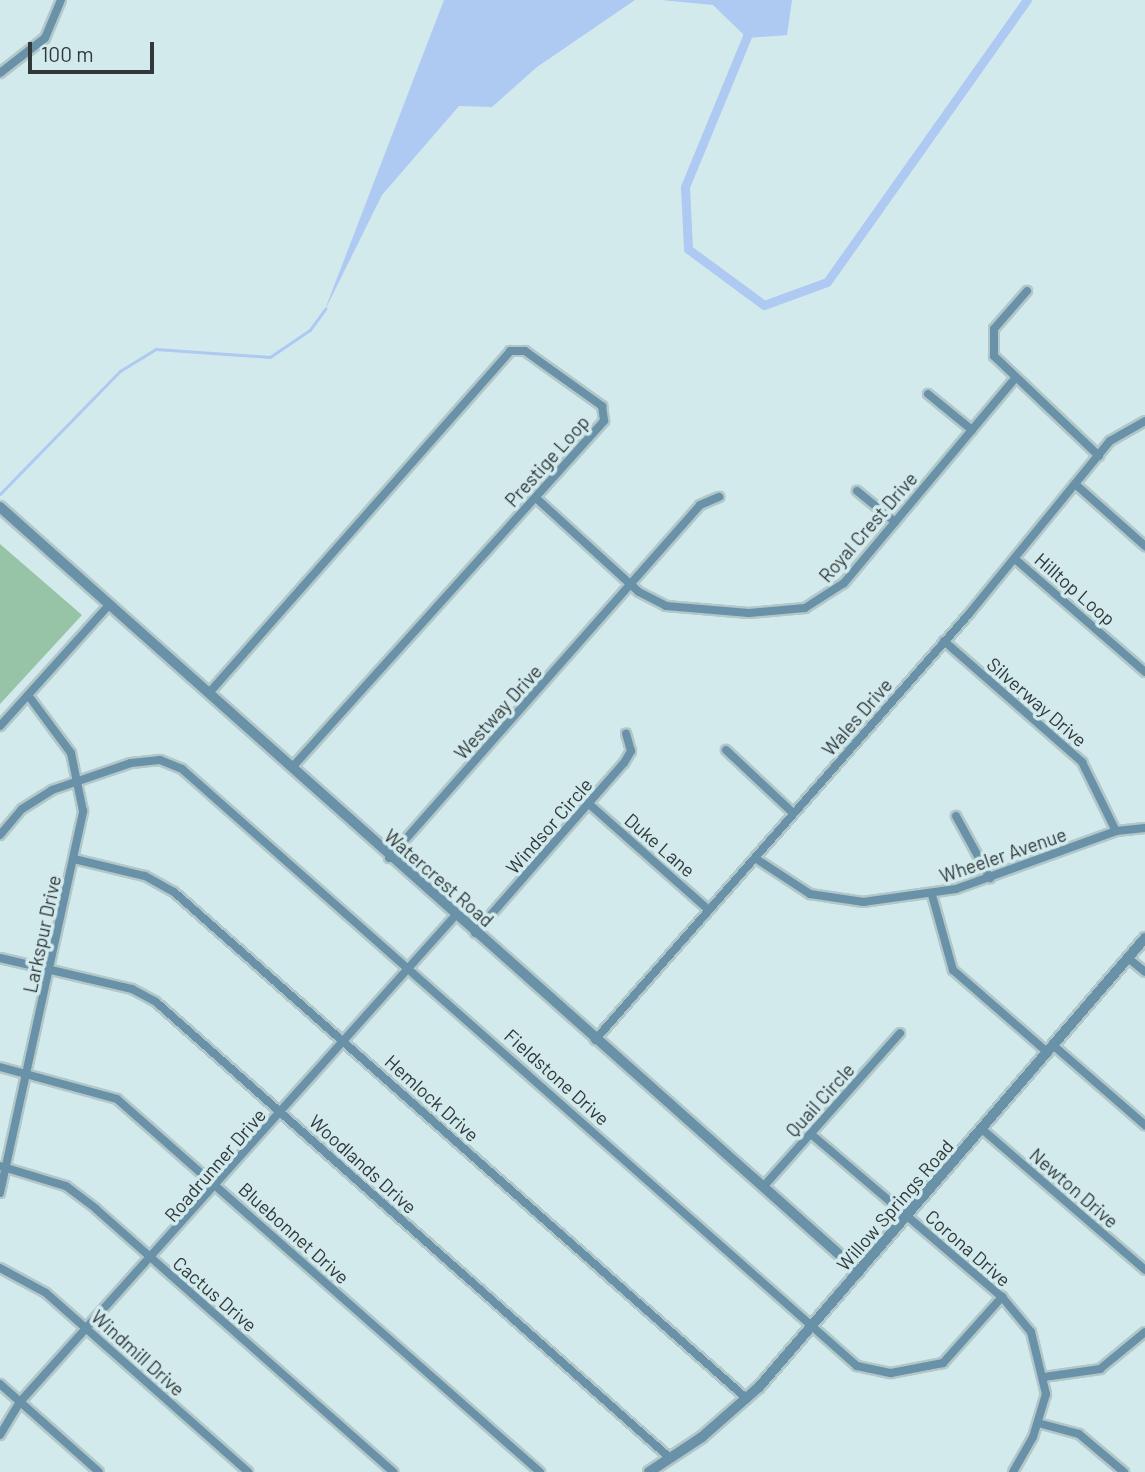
<!DOCTYPE html>
<style>
body{margin:0}
#map{position:relative;width:1145px;height:1472px;overflow:hidden;background:#d3eaed;font-family:Barlow,sans-serif}
div>[style]{position:absolute}
.green>*{inset:0;background:#97c3a6}
.water>*{inset:0;background:#aec9f2}
.stream>*{height:2.5px;margin:-1.25px;padding:0 1.25px;transform-origin:1.25px;border-radius:1.25px;background:#aec9f2}
.canal>*{height:9px;margin:-4.5px;padding:0 4.5px;transform-origin:4.5px;border-radius:4.5px;background:#aec9f2}
.roads{filter:drop-shadow(2px 0 #b2c7c9) drop-shadow(-2px 0 #b2c7c9) drop-shadow(0 2px #b2c7c9) drop-shadow(0 -2px #b2c7c9)}
.minor>*{height:8px;margin:-4px;padding:0 4px;transform-origin:4px;border-radius:4px;background:#6992a8}
.tertiary>*{height:10px;margin:-5px;padding:0 5px;transform-origin:5px;border-radius:5px;background:#6992a8}
span{translate:-50% -50%;white-space:nowrap;text-align:center;line-height:1.15;-webkit-text-stroke:7px #d3eaed;paint-order:stroke}
.street-label{font-size:19px;color:#30393a}
.scale{position:absolute;left:28px;top:42px;width:126px;height:32px;box-sizing:border-box;border:4px solid #30393a;border-top:0;padding-left:9px;font-size:21px;line-height:24px;white-space:nowrap;color:#30393a;-webkit-text-stroke:5px #d3eaed;paint-order:stroke}
</style>
<div id="map">
<div class="green">
<i style="clip-path:polygon(0 544px,82px 615px,0 704px)"></i>
</div>
<div class="water">
<i style="clip-path:polygon(444px 0,635px 0,537px 67px,492px 107px,459px 106px,382px 195px,324px 312px)"></i>
<i style="clip-path:polygon(661px 0,792px 0,787px 35px,747px 38px,713px 5px)"></i>
</div>
<div class="stream">
<i style="left:0;top:494px;width:172px;rotate:-45.7deg"></i>
<i style="left:120px;top:371px;width:42px;rotate:-31.4deg"></i>
<i style="left:156px;top:349px;width:114px;rotate:4deg"></i>
<i style="left:270px;top:357px;width:48px;rotate:-34deg"></i>
<i style="left:310px;top:330px;width:26px;rotate:-54deg"></i>
</div>
<div class="canal">
<i style="left:750px;top:29px;width:171px;rotate:112.4deg"></i>
<i style="left:685px;top:187px;width:62px;rotate:87.2deg"></i>
<i style="left:688px;top:249px;width:94px;rotate:36.4deg"></i>
<i style="left:764px;top:305px;width:67px;rotate:-20.1deg"></i>
<i style="left:827px;top:282px;width:346px;rotate:-54.7deg"></i>
</div>
<div class="roads">
<div class="minor">
<i style="left:0;top:73px;width:57px;rotate:-37.9deg"></i>
<i style="left:45px;top:38px;width:41px;rotate:-67.2deg"></i>
<i style="left:1027px;top:291px;width:50px;rotate:131deg"></i>
<i style="left:994px;top:329px;width:27px;rotate:90deg"></i>
<i style="left:994px;top:356px;width:145px;rotate:43.6deg"></i>
<i style="left:928px;top:394px;width:57px;rotate:39.3deg"></i>
<i style="left:1075px;top:484px;width:94px;rotate:41.5deg"></i>
<i style="left:857px;top:491px;width:49px;rotate:39.2deg"></i>
<i style="left:536px;top:498px;width:139px;rotate:42.4deg"></i>
<i style="left:639px;top:592px;width:30px;rotate:27deg"></i>
<i style="left:666px;top:606px;width:83px;rotate:4.8deg"></i>
<i style="left:749px;top:613px;width:56px;rotate:-5.1deg"></i>
<i style="left:805px;top:608px;width:46px;rotate:-32.7deg"></i>
<i style="left:844px;top:583px;width:263px;rotate:-50.1deg"></i>
<i style="left:1015px;top:559px;width:172px;rotate:41deg"></i>
<i style="left:944px;top:641px;width:184px;rotate:41.2deg"></i>
<i style="left:1082px;top:762px;width:77px;rotate:63.8deg"></i>
<i style="left:209px;top:693px;width:456px;rotate:-48.6deg"></i>
<i style="left:510px;top:351px;width:15px"></i>
<i style="left:525px;top:351px;width:95px;rotate:35.5deg"></i>
<i style="left:602px;top:406px;width:15px;rotate:82deg"></i>
<i style="left:604px;top:421px;width:466px;rotate:132deg"></i>
<i style="left:0;top:726px;width:164px;rotate:-48deg"></i>
<i style="left:726px;top:750px;width:92px;rotate:43.2deg"></i>
<i style="left:589px;top:804px;width:160px;rotate:41.5deg"></i>
<i style="left:956px;top:816px;width:71px;rotate:61.3deg"></i>
<i style="left:0;top:835px;width:34px;rotate:-50deg"></i>
<i style="left:22px;top:809px;width:36px;rotate:-32deg"></i>
<i style="left:52px;top:790px;width:83px;rotate:-18.9deg"></i>
<i style="left:131px;top:763px;width:29px;rotate:-6deg"></i>
<i style="left:160px;top:760px;width:24px;rotate:22deg"></i>
<i style="left:182px;top:769px;width:901px;rotate:41.49deg"></i>
<i style="left:857px;top:1366px;width:35px;rotate:12deg"></i>
<i style="left:891px;top:1373px;width:53px;rotate:-10.9deg"></i>
<i style="left:943px;top:1363px;width:89px;rotate:-48.2deg"></i>
<i style="left:389px;top:858px;width:470px;rotate:-48.6deg"></i>
<i style="left:700px;top:505px;width:21px;rotate:-23deg"></i>
<i style="left:755px;top:858px;width:66px;rotate:33.2deg"></i>
<i style="left:810px;top:894px;width:54px;rotate:8.6deg"></i>
<i style="left:863px;top:902px;width:94px;rotate:-8deg"></i>
<i style="left:956px;top:889px;width:170px;rotate:-19.9deg"></i>
<i style="left:1116px;top:831px;width:29px;rotate:-6deg"></i>
<i style="left:74px;top:859px;width:73px;rotate:13.5deg"></i>
<i style="left:145px;top:876px;width:33px;rotate:29deg"></i>
<i style="left:174px;top:892px;width:765px;rotate:41.5deg"></i>
<i style="left:932px;top:895px;width:78px;rotate:74.4deg"></i>
<i style="left:953px;top:970px;width:126px;rotate:41.1deg"></i>
<i style="left:475px;top:933px;width:226px;rotate:-48.8deg"></i>
<i style="left:624px;top:763px;width:14px;rotate:-60deg"></i>
<i style="left:631px;top:751px;width:18px;rotate:-106deg"></i>
<i style="left:0;top:958px;width:136px;rotate:13.2deg"></i>
<i style="left:132px;top:989px;width:27px;rotate:28deg"></i>
<i style="left:156px;top:1002px;width:687px;rotate:41.58deg"></i>
<i style="left:1128px;top:958px;width:22px;rotate:39deg"></i>
<i style="left:595px;top:1040px;width:565px;rotate:-48.73deg"></i>
<i style="left:968px;top:615px;width:225px;rotate:-50.8deg"></i>
<i style="left:1110px;top:441px;width:40px;rotate:-29.7deg"></i>
<i style="left:1054px;top:1046px;width:121px;rotate:41deg"></i>
<i style="left:0;top:1067px;width:121px;rotate:15.3deg"></i>
<i style="left:117px;top:1099px;width:564px;rotate:41.41deg"></i>
<i style="left:983px;top:1130px;width:214px;rotate:40.8deg"></i>
<i style="left:811px;top:1134px;width:251px;rotate:40.5deg"></i>
<i style="left:1002px;top:1297px;width:45px;rotate:50.4deg"></i>
<i style="left:1031px;top:1332px;width:64px;rotate:76.4deg"></i>
<i style="left:1046px;top:1394px;width:45px;rotate:106.8deg"></i>
<i style="left:1033px;top:1437px;width:40px;rotate:119.7deg"></i>
<i style="left:0;top:1166px;width:69px;rotate:16.9deg"></i>
<i style="left:66px;top:1186px;width:38px;rotate:37deg"></i>
<i style="left:96px;top:1209px;width:397px;rotate:41.5deg"></i>
<i style="left:763px;top:1187px;width:206px;rotate:-48.3deg"></i>
<i style="left:0;top:1193px;width:391px;rotate:-77.7deg"></i>
<i style="left:83px;top:811px;width:59px;rotate:-101.7deg"></i>
<i style="left:71px;top:753px;width:72px;rotate:-126.6deg"></i>
<i style="left:0;top:1268px;width:52px;rotate:28.5deg"></i>
<i style="left:46px;top:1293px;width:270px;rotate:41.5deg"></i>
<i style="left:1044px;top:1377px;width:57px;rotate:-8.1deg"></i>
<i style="left:1100px;top:1369px;width:58px;rotate:-39.4deg"></i>
<i style="left:0;top:1384px;width:132px;rotate:41.6deg"></i>
<i style="left:1038px;top:1423px;width:42px;rotate:15deg"></i>
<i style="left:1079px;top:1434px;width:59px;rotate:40.2deg"></i>
<i style="left:0;top:1435px;width:39px;rotate:-59deg"></i>
<i style="left:20px;top:1402px;width:652px;rotate:-48.17deg"></i>
</div>
<div class="tertiary">
<i style="left:0;top:507px;width:1150px;rotate:41.69deg"></i>
<i style="left:649px;top:1472px;width:64px;rotate:-33.4deg"></i>
<i style="left:702px;top:1437px;width:76px;rotate:-41.3deg"></i>
<i style="left:759px;top:1387px;width:592px;rotate:-49.31deg"></i>
</div>
</div>
<div class="street-label">
<span style="left:547px;top:461px;rotate:-48deg">Prestige Loop</span>
<span style="left:868px;top:527px;rotate:-49deg">Royal Crest Drive</span>
<span style="left:1075px;top:589px;rotate:41deg">Hilltop Loop</span>
<span style="left:1037px;top:702px;rotate:41deg">Silverway Drive</span>
<span style="left:498px;top:712px;rotate:-48deg">Westway Drive</span>
<span style="left:857px;top:717px;rotate:-49deg">Wales Drive</span>
<span style="left:549px;top:826px;rotate:-49deg">Windsor Circle</span>
<span style="left:660px;top:845px;rotate:41deg">Duke Lane</span>
<span style="left:1003px;top:855px;rotate:-19deg">Wheeler Avenue</span>
<span style="left:439px;top:878px;rotate:41deg">Watercrest Road</span>
<span style="left:42px;top:934px;rotate:-78deg">Larkspur Drive</span>
<span style="left:557px;top:1077px;rotate:42deg">Fieldstone Drive</span>
<span style="left:432px;top:1098px;rotate:42deg">Hemlock Drive</span>
<span style="left:820px;top:1100px;rotate:-48deg">Quail Circle</span>
<span style="left:363px;top:1164px;rotate:42deg">Woodlands Drive</span>
<span style="left:215px;top:1165px;rotate:-49deg">Roadrunner Drive</span>
<span style="left:1074px;top:1188px;rotate:41deg">Newton Drive</span>
<span style="left:895px;top:1205px;rotate:-49deg">Willow Springs Road</span>
<span style="left:294px;top:1233px;rotate:42deg">Bluebonnet Drive</span>
<span style="left:968px;top:1248px;rotate:41deg">Corona Drive</span>
<span style="left:215px;top:1294px;rotate:41deg">Cactus Drive</span>
<span style="left:138px;top:1353px;rotate:42deg">Windmill Drive</span>
</div>
<div class="scale">100 m</div>
</div>
